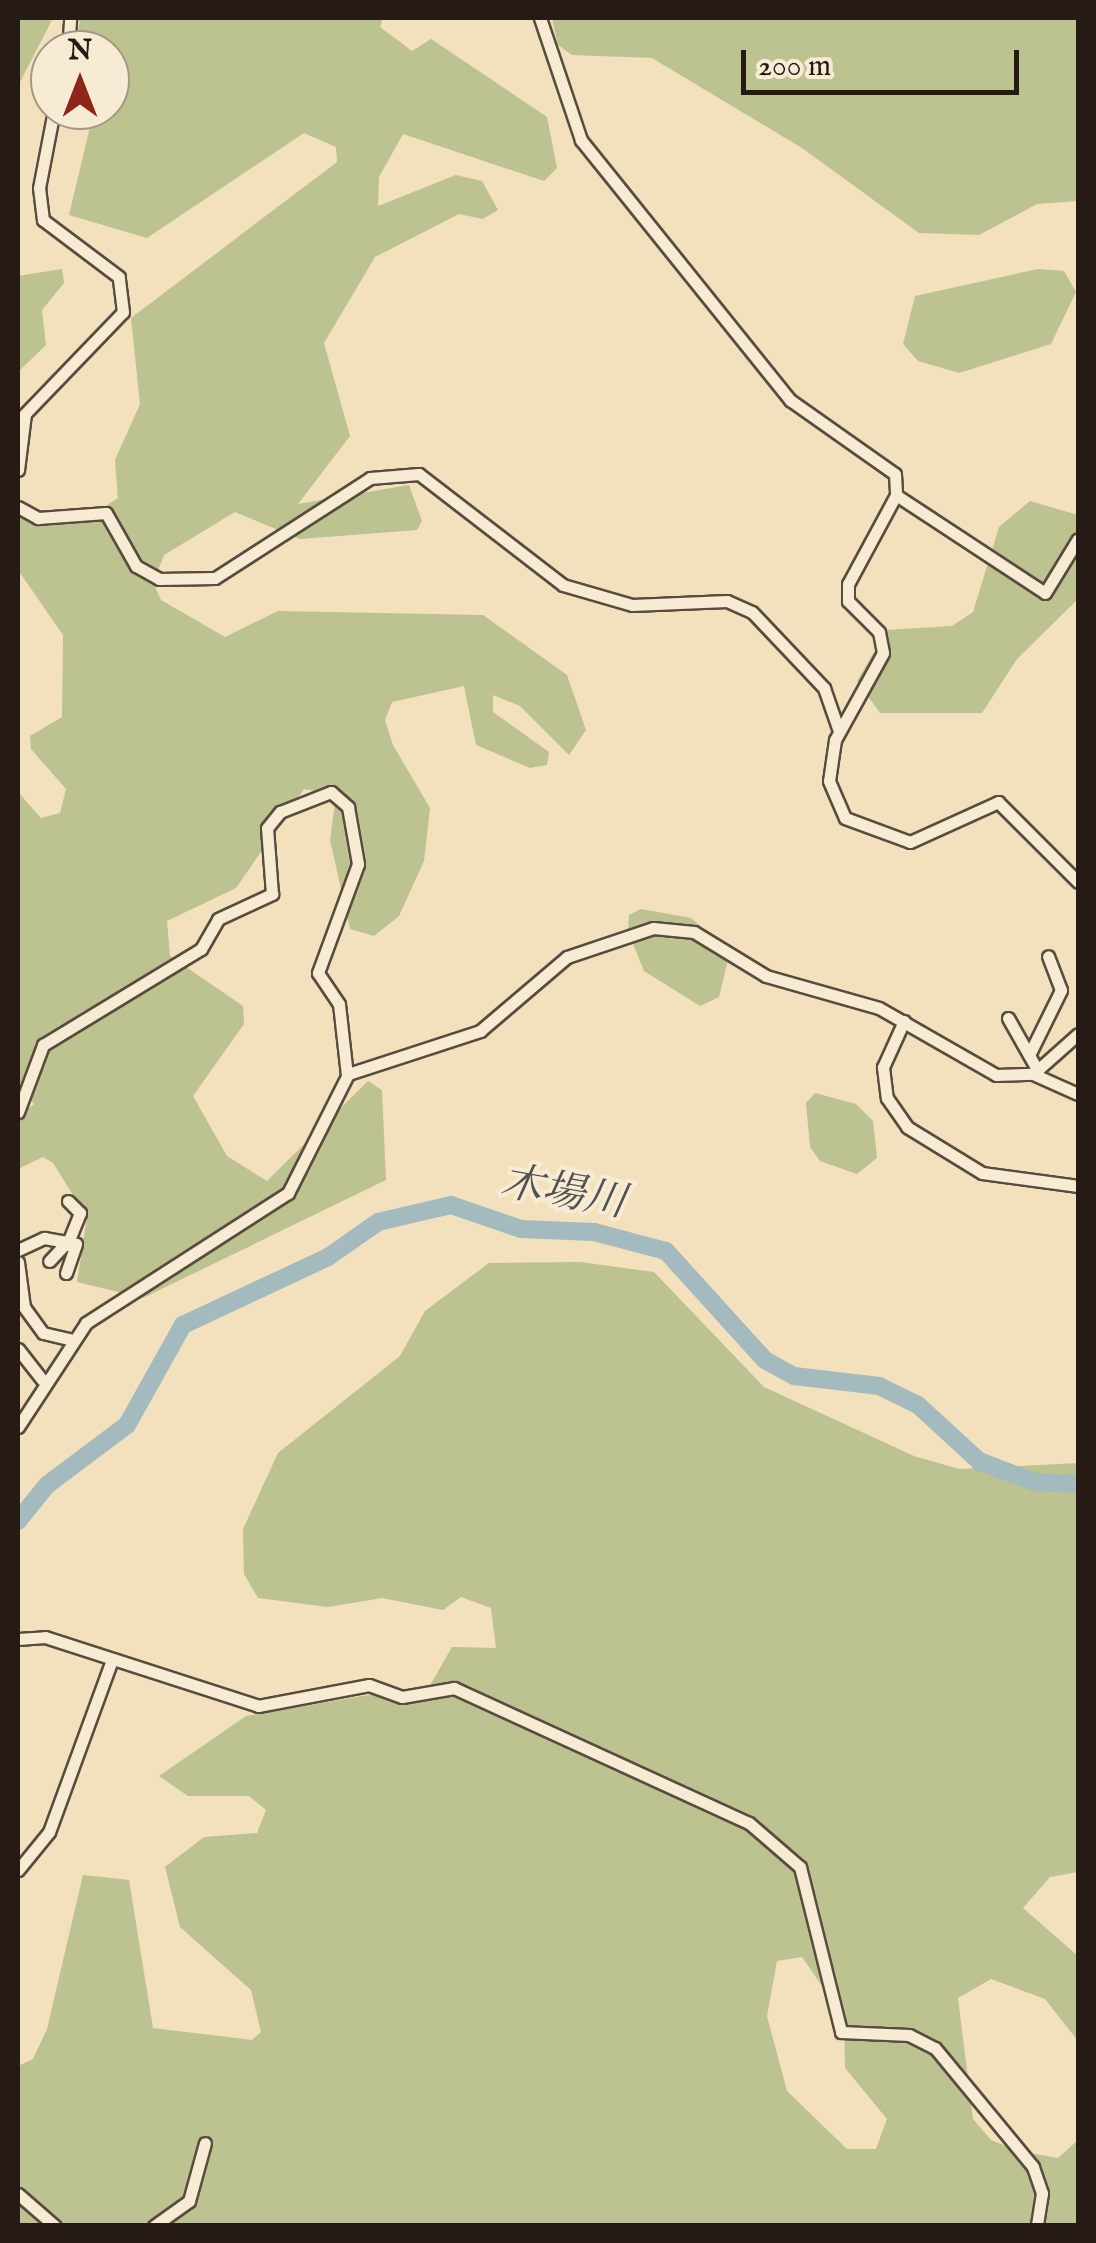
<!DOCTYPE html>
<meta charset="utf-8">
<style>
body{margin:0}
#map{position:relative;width:1096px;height:2243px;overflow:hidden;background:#f3e0bd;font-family:"IM FELL English","Noto Serif JP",serif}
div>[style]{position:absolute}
.green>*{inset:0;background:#bcc290}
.river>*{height:18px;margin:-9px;padding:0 9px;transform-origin:9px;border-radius:9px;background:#a3babe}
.roads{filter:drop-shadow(2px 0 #594c3e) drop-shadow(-2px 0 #594c3e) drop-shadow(0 2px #594c3e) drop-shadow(0 -2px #594c3e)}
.minor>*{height:11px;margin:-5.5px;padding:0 5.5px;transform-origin:5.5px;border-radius:5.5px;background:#f7ebd4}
span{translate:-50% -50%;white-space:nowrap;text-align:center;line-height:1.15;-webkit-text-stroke:8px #f7ebd4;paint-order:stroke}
.water-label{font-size:42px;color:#525350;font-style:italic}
.frame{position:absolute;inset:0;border:20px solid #261b14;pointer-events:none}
.north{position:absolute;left:30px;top:30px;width:100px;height:100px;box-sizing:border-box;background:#f7ebd4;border:2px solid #a39887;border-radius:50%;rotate:0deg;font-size:28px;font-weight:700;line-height:40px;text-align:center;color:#261b14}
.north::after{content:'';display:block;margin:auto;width:35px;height:45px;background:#8f2418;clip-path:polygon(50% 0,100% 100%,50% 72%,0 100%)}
.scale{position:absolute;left:741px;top:50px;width:278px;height:45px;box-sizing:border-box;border:5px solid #261b14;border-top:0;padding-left:12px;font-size:30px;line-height:35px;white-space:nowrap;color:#261b14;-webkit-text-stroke:8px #f7ebd4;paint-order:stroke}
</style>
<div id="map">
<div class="green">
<i style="clip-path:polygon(18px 18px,53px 18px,18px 86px)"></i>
<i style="clip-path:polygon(80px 18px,383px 18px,380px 27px,412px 51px,431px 39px,547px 117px,557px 168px,544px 181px,403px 134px,379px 177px,378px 206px,456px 175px,482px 181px,498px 210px,483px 219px,459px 214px,375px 257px,324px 343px,350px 436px,298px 504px,409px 485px,422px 521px,417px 530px,300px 539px,235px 512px,164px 555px,153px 583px,161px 600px,225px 637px,278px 611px,483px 615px,567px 675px,586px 730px,569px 755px,520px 706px,493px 695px,493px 712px,549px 752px,547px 765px,530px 768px,476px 745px,464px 686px,392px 702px,385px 720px,393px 745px,430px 808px,424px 861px,399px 916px,374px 936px,350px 929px,330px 840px,336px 795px,304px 789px,236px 888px,167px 921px,170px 956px,243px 1006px,244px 1024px,193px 1096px,227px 1156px,267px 1181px,368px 1081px,382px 1090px,386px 1180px,143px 1298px,77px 1282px,87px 1217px,53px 1163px,43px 1157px,18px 1169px,18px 1116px,34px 1104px,18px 1085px,18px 792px,41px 818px,60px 813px,66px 789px,31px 749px,30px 736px,62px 717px,63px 635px,18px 570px,18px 517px,90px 516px,118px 498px,115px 460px,140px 404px,131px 318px,337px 162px,336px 147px,304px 133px,147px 238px,69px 215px,94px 110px,110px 110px,110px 50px,76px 50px)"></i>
<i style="clip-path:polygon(552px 18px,1078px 18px,1078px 201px,1037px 204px,979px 235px,919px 233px,802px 148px,652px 58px,572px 55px,558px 45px)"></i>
<i style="clip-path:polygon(62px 269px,64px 283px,42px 310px,46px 345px,18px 372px,18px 276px)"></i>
<i style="clip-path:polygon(1038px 269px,1064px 271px,1076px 292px,1051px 344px,959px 373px,918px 361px,903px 344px,915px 296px)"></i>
<i style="clip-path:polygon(1030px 501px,1078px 515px,1078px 599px,1017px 659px,982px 713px,880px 713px,857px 681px,887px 630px,952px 626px,973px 612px,999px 527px)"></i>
<i style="clip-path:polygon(641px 909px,691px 918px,715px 939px,728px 960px,719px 997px,700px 1006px,644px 971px,628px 932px,629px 915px)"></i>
<i style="clip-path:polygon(815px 1093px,856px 1104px,873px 1121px,877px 1158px,857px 1174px,820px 1161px,810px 1147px,806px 1103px)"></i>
<i style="clip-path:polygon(evenodd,580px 1262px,654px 1272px,764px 1387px,914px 1456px,959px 1469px,1078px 1463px,1078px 1872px,1050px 1877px,1023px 1908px,1078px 1956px,1078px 2041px,1045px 1999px,991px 1979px,958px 1998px,973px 2119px,991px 2140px,1018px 2151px,1058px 2158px,1078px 2140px,1078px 2225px,18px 2226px,18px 2066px,33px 2059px,47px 2029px,83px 1875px,129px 1880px,153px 2028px,252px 2040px,261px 2032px,251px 1990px,180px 1927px,165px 1867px,204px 1837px,257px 1833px,266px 1810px,249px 1796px,188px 1796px,159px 1776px,246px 1716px,374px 1694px,402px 1704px,424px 1696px,452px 1647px,496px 1648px,491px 1608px,461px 1597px,443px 1610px,382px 1598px,328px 1607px,258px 1598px,244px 1574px,243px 1529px,278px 1453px,400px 1356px,425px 1311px,489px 1263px,580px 1262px,802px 1957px,844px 2018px,845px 2068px,887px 2119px,876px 2149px,847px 2149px,787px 2091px,767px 2016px,777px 1961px,802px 1957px)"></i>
</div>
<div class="river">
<i style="left:18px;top:1521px;width:46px;rotate:-51.1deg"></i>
<i style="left:47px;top:1485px;width:100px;rotate:-36.9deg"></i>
<i style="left:127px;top:1425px;width:115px;rotate:-60.8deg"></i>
<i style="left:183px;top:1325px;width:160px;rotate:-25.1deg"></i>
<i style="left:328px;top:1257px;width:61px;rotate:-35deg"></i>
<i style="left:378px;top:1222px;width:75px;rotate:-13.1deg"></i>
<i style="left:451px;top:1205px;width:74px;rotate:18.9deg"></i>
<i style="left:521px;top:1229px;width:73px;rotate:2.4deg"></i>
<i style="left:594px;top:1232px;width:74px;rotate:14.8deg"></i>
<i style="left:666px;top:1251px;width:147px;rotate:47.8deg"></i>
<i style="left:765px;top:1360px;width:33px;rotate:29deg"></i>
<i style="left:794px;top:1376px;width:86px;rotate:6.7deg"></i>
<i style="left:879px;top:1386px;width:43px;rotate:26deg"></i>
<i style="left:918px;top:1405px;width:83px;rotate:42.6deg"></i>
<i style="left:979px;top:1461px;width:59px;rotate:20.9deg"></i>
<i style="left:1034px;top:1482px;width:44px;rotate:2.6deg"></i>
</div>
<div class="roads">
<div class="minor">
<i style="left:540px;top:18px;width:129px;rotate:71.4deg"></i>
<i style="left:581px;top:140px;width:334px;rotate:51.2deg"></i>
<i style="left:790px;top:400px;width:128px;rotate:35.2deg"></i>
<i style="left:895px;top:474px;width:21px;rotate:87deg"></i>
<i style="left:896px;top:495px;width:101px;rotate:118.3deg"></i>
<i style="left:848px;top:584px;width:17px;rotate:90deg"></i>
<i style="left:848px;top:601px;width:44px;rotate:45deg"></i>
<i style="left:879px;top:632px;width:21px;rotate:79deg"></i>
<i style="left:883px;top:653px;width:99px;rotate:118.9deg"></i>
<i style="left:835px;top:740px;width:41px;rotate:98.3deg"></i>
<i style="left:829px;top:781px;width:40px;rotate:66.6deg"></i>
<i style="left:845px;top:818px;width:69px;rotate:20.3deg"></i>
<i style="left:910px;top:842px;width:97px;rotate:-24.4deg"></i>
<i style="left:998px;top:802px;width:113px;rotate:45deg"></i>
<i style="left:68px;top:50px;width:32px;rotate:-86deg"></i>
<i style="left:18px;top:421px;width:151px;rotate:-46.1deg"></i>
<i style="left:123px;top:312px;width:35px;rotate:-97deg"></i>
<i style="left:119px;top:277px;width:95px;rotate:-143.1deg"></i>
<i style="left:43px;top:220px;width:32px;rotate:-97deg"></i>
<i style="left:39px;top:188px;width:79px;rotate:-79.1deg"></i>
<i style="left:18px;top:470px;width:56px;rotate:-82.9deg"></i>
<i style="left:896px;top:495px;width:178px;rotate:33.3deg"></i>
<i style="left:1045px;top:593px;width:63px;rotate:-58.6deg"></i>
<i style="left:18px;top:507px;width:23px;rotate:29deg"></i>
<i style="left:38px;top:518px;width:68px;rotate:-4.2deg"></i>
<i style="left:106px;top:513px;width:61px;rotate:60.5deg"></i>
<i style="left:136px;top:566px;width:26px;rotate:29deg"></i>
<i style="left:159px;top:579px;width:56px;rotate:-1deg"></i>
<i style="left:215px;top:578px;width:184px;rotate:-32.8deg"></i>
<i style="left:370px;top:478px;width:49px;rotate:-4.7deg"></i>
<i style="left:419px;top:474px;width:182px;rotate:37.6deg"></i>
<i style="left:563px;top:585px;width:72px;rotate:16.2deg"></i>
<i style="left:632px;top:605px;width:95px;rotate:-2.4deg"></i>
<i style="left:727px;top:601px;width:27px;rotate:24deg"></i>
<i style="left:752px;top:612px;width:105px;rotate:46.5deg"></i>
<i style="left:824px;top:688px;width:46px;rotate:70.8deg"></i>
<i style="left:1008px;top:1018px;width:61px;rotate:60.5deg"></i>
<i style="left:904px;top:1021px;width:51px;rotate:114.5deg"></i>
<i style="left:883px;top:1067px;width:31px;rotate:83deg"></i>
<i style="left:887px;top:1098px;width:35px;rotate:55deg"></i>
<i style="left:907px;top:1127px;width:88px;rotate:31.5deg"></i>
<i style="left:982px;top:1173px;width:97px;rotate:7.7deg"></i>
<i style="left:1031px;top:1051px;width:68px;rotate:-63.8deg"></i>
<i style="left:1061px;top:990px;width:36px;rotate:-111deg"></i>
<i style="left:1033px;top:1074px;width:49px;rotate:24deg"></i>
<i style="left:18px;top:1112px;width:72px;rotate:-69.5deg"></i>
<i style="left:43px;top:1045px;width:185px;rotate:-31.3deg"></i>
<i style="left:201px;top:949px;width:34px;rotate:-60deg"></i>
<i style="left:218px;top:919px;width:60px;rotate:-24.8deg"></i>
<i style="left:272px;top:894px;width:66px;rotate:-94.3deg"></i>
<i style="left:267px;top:828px;width:21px;rotate:-51deg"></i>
<i style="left:280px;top:812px;width:55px;rotate:-21.4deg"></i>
<i style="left:331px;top:792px;width:23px;rotate:41deg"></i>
<i style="left:348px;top:807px;width:58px;rotate:80deg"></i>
<i style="left:358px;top:864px;width:116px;rotate:110.2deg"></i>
<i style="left:318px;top:973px;width:37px;rotate:56deg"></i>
<i style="left:339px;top:1004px;width:71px;rotate:83.6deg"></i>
<i style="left:67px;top:1245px;width:35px;rotate:-68deg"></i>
<i style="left:80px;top:1213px;width:17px;rotate:-135deg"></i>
<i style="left:18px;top:1250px;width:29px;rotate:-25deg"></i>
<i style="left:44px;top:1238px;width:23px;rotate:10deg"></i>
<i style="left:67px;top:1242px;width:26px;rotate:133deg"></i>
<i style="left:18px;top:1262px;width:45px;rotate:82.4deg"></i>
<i style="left:24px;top:1307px;width:32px;rotate:54deg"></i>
<i style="left:43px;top:1333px;width:28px;rotate:13deg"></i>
<i style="left:66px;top:1273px;width:31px;rotate:-71deg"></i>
<i style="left:18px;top:1349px;width:39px;rotate:52deg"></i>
<i style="left:18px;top:1427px;width:124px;rotate:-56.8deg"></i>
<i style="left:86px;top:1323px;width:240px;rotate:-32.8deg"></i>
<i style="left:288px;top:1193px;width:133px;rotate:-63.2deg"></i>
<i style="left:348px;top:1074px;width:139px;rotate:-18deg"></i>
<i style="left:480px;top:1031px;width:114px;rotate:-40.4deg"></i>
<i style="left:567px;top:957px;width:91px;rotate:-18.6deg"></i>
<i style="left:653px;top:928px;width:41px;rotate:5.6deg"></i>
<i style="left:694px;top:932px;width:84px;rotate:31.4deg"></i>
<i style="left:766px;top:976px;width:117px;rotate:15.8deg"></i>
<i style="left:879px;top:1008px;width:135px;rotate:29.8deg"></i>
<i style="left:996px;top:1075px;width:37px;rotate:-2deg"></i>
<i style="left:1033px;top:1074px;width:60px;rotate:-41.6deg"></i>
<i style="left:18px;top:1639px;width:27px;rotate:-4deg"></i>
<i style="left:45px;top:1637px;width:224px;rotate:17.9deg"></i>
<i style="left:258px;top:1706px;width:113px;rotate:-10.7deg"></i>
<i style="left:369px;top:1685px;width:35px;rotate:20deg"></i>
<i style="left:402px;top:1697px;width:53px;rotate:-9.8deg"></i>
<i style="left:454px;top:1688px;width:324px;rotate:24.6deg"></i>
<i style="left:749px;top:1823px;width:67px;rotate:40.8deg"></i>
<i style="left:800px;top:1867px;width:170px;rotate:76deg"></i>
<i style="left:841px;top:2032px;width:68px;rotate:2.5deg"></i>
<i style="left:909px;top:2035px;width:29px;rotate:27deg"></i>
<i style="left:935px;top:2048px;width:154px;rotate:50.5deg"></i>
<i style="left:1033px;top:2167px;width:28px;rotate:71deg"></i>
<i style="left:1042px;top:2193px;width:33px;rotate:99deg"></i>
<i style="left:18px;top:1870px;width:49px;rotate:-50.8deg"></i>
<i style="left:49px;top:1832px;width:180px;rotate:-69.9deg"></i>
<i style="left:18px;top:2194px;width:49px;rotate:40.9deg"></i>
<i style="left:154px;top:2226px;width:43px;rotate:-35.5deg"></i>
<i style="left:189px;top:2201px;width:60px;rotate:-74.6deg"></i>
</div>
</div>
<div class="water-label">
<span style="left:563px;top:1194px;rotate:10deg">木場川</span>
</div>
<div class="frame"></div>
<div class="north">N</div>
<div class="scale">200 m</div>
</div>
